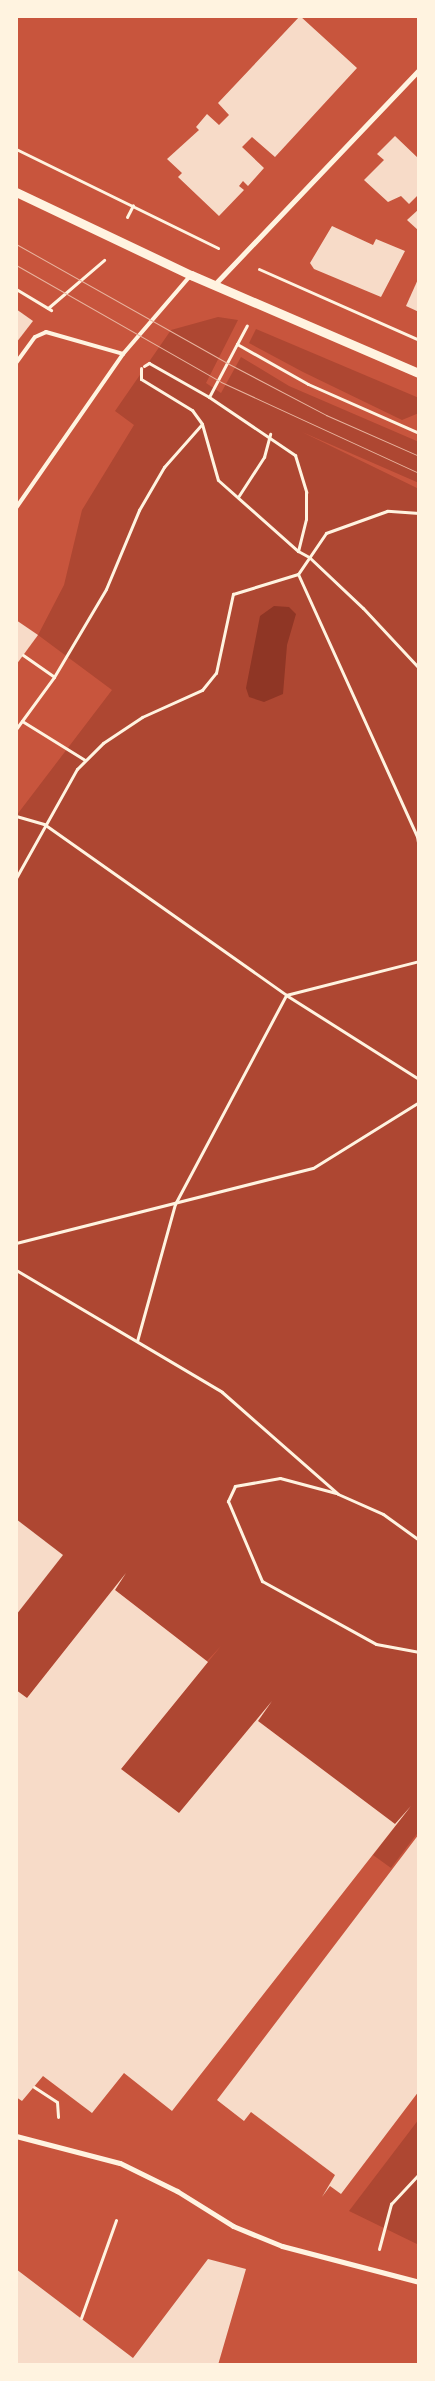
<!DOCTYPE html>
<style>
body{margin:0}
#map{position:relative;width:435px;height:2381px;overflow:hidden;background:#c8553d;font-family:Commissioner,sans-serif}
div>[style]{position:absolute}
.green>*{inset:0;background:#ae4732}
.water>*{inset:0;background:#8f3625}
.building>*{inset:0;background:#f7dbc8}
.path>*{height:3px;margin:-1.5px;padding:0 1.5px;transform-origin:1.5px;border-radius:1.5px;background:#fff3e0}
.service>*{height:4px;margin:-2px;padding:0 2px;transform-origin:2px;border-radius:2px;background:#fff3e0}
.minor>*{height:5px;margin:-2.5px;padding:0 2.5px;transform-origin:2.5px;border-radius:2.5px;background:#fff3e0}
.tertiary>*{height:9px;margin:-4.5px;padding:0 4.5px;transform-origin:4.5px;border-radius:4.5px;background:#fff3e0}
.tram>*{height:1px;margin:-0.5px;padding:0 0.5px;transform-origin:0.5px;border-radius:0.5px;background:#e9b49f}
span{translate:-50% -50%;white-space:nowrap;text-align:center;line-height:1.15;-webkit-text-stroke:5px #fff3e0;paint-order:stroke}
.frame{position:absolute;inset:0;border:18px solid #fff3e0;pointer-events:none}
</style>
<div id="map">
<div class="green">
<i style="clip-path:polygon(218px 317px,238px 320px,206px 383px,221px 393px,241px 357px,289px 386px,419px 442px,419px 483px,302px 432px,419px 489px,419px 1831px,391px 1868px,373px 1855px,411px 1806px,395px 1824px,258px 1721px,272px 1701px,179px 1813px,121px 1769px,221px 1646px,207px 1661px,115px 1590px,126px 1573px,27px 1698px,16px 1690px,16px 816px,112px 690px,38px 635px,64px 585px,82px 510px,134px 425px,115px 411px,171px 330px)"></i>
<i style="clip-path:polygon(256px 329px,419px 398px,419px 413px,402px 420px,303px 372px,249px 343px)"></i>
<i style="clip-path:polygon(419px 2119px,419px 2245px,349px 2211px)"></i>
</div>
<div class="water">
<i style="clip-path:polygon(274px 606px,289px 607px,296px 614px,287px 645px,283px 694px,264px 702px,249px 697px,246px 688px,260px 616px)"></i>
</div>
<div class="building">
<i style="clip-path:polygon(300px 16px,357px 68px,275px 157px,252px 137px,242px 147px,264px 168px,248px 186px,243px 181px,239px 186px,244px 190px,219px 216px,178px 177px,182px 173px,167px 159px,199px 130px,196px 127px,207px 114px,219px 125px,229px 115px,218px 103px)"></i>
<i style="clip-path:polygon(395px 136px,419px 159px,419px 194px,409px 204px,401px 196px,388px 202px,364px 180px,384px 160px,377px 154px)"></i>
<i style="clip-path:polygon(419px 209px,419px 231px,407px 220px)"></i>
<i style="clip-path:polygon(332px 226px,373px 245px,376px 239px,405px 251px,381px 297px,314px 269px,310px 263px)"></i>
<i style="clip-path:polygon(419px 277px,419px 312px,406px 306px)"></i>
<i style="clip-path:polygon(16px 309px,33px 321px,16px 343px)"></i>
<i style="clip-path:polygon(16px 620px,38px 635px,16px 665px)"></i>
<i style="clip-path:polygon(16px 1519px,63px 1555px,16px 1615px)"></i>
<i style="clip-path:polygon(126px 1573px,115px 1590px,208px 1662px,121px 1769px,179px 1813px,272px 1701px,258px 1721px,395px 1824px,411px 1806px,172px 2111px,124px 2073px,92px 2113px,43px 2076px,22px 2101px,16px 2097px,16px 1690px,27px 1698px)"></i>
<i style="clip-path:polygon(419px 1834px,419px 2091px,341px 2194px,330px 2186px,322px 2197px,335px 2175px,251px 2112px,244px 2121px,217px 2100px)"></i>
<i style="clip-path:polygon(208px 2259px,246px 2269px,218px 2365px,16px 2365px,16px 2269px,133px 2358px)"></i>
</div>
<div class="path">
<i style="left:16px;top:149px;width:225px;rotate:26.1deg"></i>
<i style="left:127px;top:217px;width:13px;rotate:-63deg"></i>
<i style="left:259px;top:269px;width:175px;rotate:23.9deg"></i>
<i style="left:16px;top:289px;width:41px;rotate:31deg"></i>
<i style="left:48px;top:308px;width:74px;rotate:-40.6deg"></i>
<i style="left:237px;top:344px;width:21px;rotate:-62deg"></i>
<i style="left:144px;top:366px;width:6px;rotate:-31deg"></i>
<i style="left:149px;top:363px;width:69px;rotate:29.5deg"></i>
<i style="left:209px;top:397px;width:104px;rotate:34deg"></i>
<i style="left:295px;top:455px;width:39px;rotate:73deg"></i>
<i style="left:306px;top:492px;width:27px;rotate:90deg"></i>
<i style="left:306px;top:519px;width:33px;rotate:104deg"></i>
<i style="left:298px;top:551px;width:13px;rotate:29deg"></i>
<i style="left:309px;top:557px;width:74px;rotate:43.4deg"></i>
<i style="left:363px;top:608px;width:82px;rotate:47deg"></i>
<i style="left:141px;top:368px;width:11px;rotate:90deg"></i>
<i style="left:141px;top:379px;width:60px;rotate:31.3deg"></i>
<i style="left:192px;top:410px;width:17px;rotate:54deg"></i>
<i style="left:202px;top:424px;width:58px;rotate:74.1deg"></i>
<i style="left:218px;top:480px;width:107px;rotate:41.6deg"></i>
<i style="left:209px;top:397px;width:60px;rotate:-62.2deg"></i>
<i style="left:237px;top:344px;width:81px;rotate:29.4deg"></i>
<i style="left:308px;top:384px;width:121px;rotate:23.8deg"></i>
<i style="left:238px;top:497px;width:48px;rotate:-57deg"></i>
<i style="left:264px;top:457px;width:24px;rotate:-75deg"></i>
<i style="left:419px;top:513px;width:32px;rotate:-176deg"></i>
<i style="left:387px;top:511px;width:65px;rotate:160.2deg"></i>
<i style="left:326px;top:533px;width:50px;rotate:124.3deg"></i>
<i style="left:298px;top:574px;width:288px;rotate:65.6deg"></i>
<i style="left:417px;top:836px;width:13px;rotate:81deg"></i>
<i style="left:23px;top:655px;width:38px;rotate:35deg"></i>
<i style="left:22px;top:721px;width:74px;rotate:31.8deg"></i>
<i style="left:16px;top:729px;width:64px;rotate:-53.8deg"></i>
<i style="left:54px;top:677px;width:102px;rotate:-59.4deg"></i>
<i style="left:106px;top:589px;width:86px;rotate:-67.3deg"></i>
<i style="left:139px;top:510px;width:50px;rotate:-59.8deg"></i>
<i style="left:164px;top:467px;width:57px;rotate:-48.5deg"></i>
<i style="left:16px;top:816px;width:29px;rotate:16deg"></i>
<i style="left:44px;top:824px;width:296px;rotate:35.2deg"></i>
<i style="left:286px;top:995px;width:157px;rotate:32.3deg"></i>
<i style="left:16px;top:878px;width:125px;rotate:-60.8deg"></i>
<i style="left:77px;top:769px;width:37px;rotate:-45deg"></i>
<i style="left:103px;top:743px;width:47px;rotate:-33.7deg"></i>
<i style="left:142px;top:717px;width:66px;rotate:-24.2deg"></i>
<i style="left:202px;top:690px;width:22px;rotate:-51deg"></i>
<i style="left:216px;top:673px;width:81px;rotate:-77.9deg"></i>
<i style="left:233px;top:594px;width:68px;rotate:-17.1deg"></i>
<i style="left:16px;top:1243px;width:306px;rotate:-14.2deg"></i>
<i style="left:313px;top:1168px;width:125px;rotate:-31.9deg"></i>
<i style="left:16px;top:1270px;width:239px;rotate:30.6deg"></i>
<i style="left:222px;top:1392px;width:154px;rotate:41.3deg"></i>
<i style="left:338px;top:1494px;width:49px;rotate:24deg"></i>
<i style="left:383px;top:1514px;width:44px;rotate:35.8deg"></i>
<i style="left:137px;top:1341px;width:142px;rotate:-74.5deg"></i>
<i style="left:175px;top:1204px;width:237px;rotate:-62deg"></i>
<i style="left:286px;top:995px;width:137px;rotate:-14.3deg"></i>
<i style="left:336px;top:1493px;width:58px;rotate:-165deg"></i>
<i style="left:280px;top:1478px;width:46px;rotate:169.9deg"></i>
<i style="left:235px;top:1486px;width:17px;rotate:115deg"></i>
<i style="left:228px;top:1501px;width:87px;rotate:67deg"></i>
<i style="left:262px;top:1581px;width:130px;rotate:28.9deg"></i>
<i style="left:376px;top:1644px;width:44px;rotate:10.5deg"></i>
<i style="left:34px;top:2087px;width:27px;rotate:33deg"></i>
<i style="left:57px;top:2102px;width:15px;rotate:86deg"></i>
<i style="left:379px;top:2249px;width:47px;rotate:-75.1deg"></i>
<i style="left:391px;top:2204px;width:41px;rotate:-47deg"></i>
<i style="left:81px;top:2318px;width:104px;rotate:-70.3deg"></i>
</div>
<div class="service">
<i style="left:16px;top:363px;width:32px;rotate:-54deg"></i>
<i style="left:35px;top:337px;width:12px;rotate:-24deg"></i>
<i style="left:46px;top:332px;width:80px;rotate:15.9deg"></i>
<i style="left:16px;top:508px;width:188px;rotate:-55.2deg"></i>
<i style="left:123px;top:354px;width:104px;rotate:-49.3deg"></i>
</div>
<div class="minor">
<i style="left:214px;top:285px;width:297px;rotate:-46.4deg"></i>
<i style="left:16px;top:2136px;width:107px;rotate:14.6deg"></i>
<i style="left:120px;top:2163px;width:64px;rotate:26.2deg"></i>
<i style="left:177px;top:2191px;width:66px;rotate:32deg"></i>
<i style="left:233px;top:2226px;width:53px;rotate:22.2deg"></i>
<i style="left:282px;top:2246px;width:142px;rotate:14.7deg"></i>
</div>
<div class="tertiary">
<i style="left:16px;top:192px;width:194px;rotate:25.4deg"></i>
<i style="left:191px;top:275px;width:248px;rotate:23.3deg"></i>
</div>
<div class="tram">
<i style="left:16px;top:244px;width:244px;rotate:29.4deg"></i>
<i style="left:229px;top:364px;width:110px;rotate:27.7deg"></i>
<i style="left:326px;top:415px;width:102px;rotate:23.8deg"></i>
<i style="left:16px;top:265px;width:236px;rotate:29.7deg"></i>
<i style="left:221px;top:382px;width:218px;rotate:24.7deg"></i>
</div>
<div class="frame"></div>
</div>
